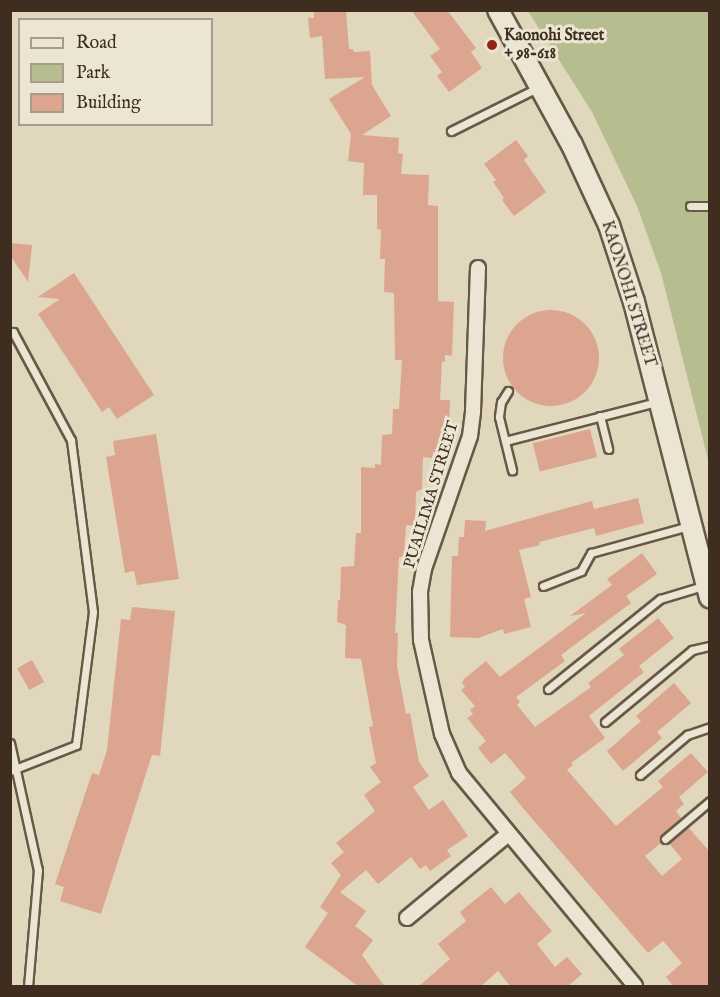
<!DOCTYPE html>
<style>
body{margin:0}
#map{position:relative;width:720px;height:997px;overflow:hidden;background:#e1d7bc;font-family:"IM FELL English",serif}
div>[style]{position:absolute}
.green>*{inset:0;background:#b6bd8e}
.building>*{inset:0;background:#dca58f;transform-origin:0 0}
.round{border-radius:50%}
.roads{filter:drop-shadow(2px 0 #685846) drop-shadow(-2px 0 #685846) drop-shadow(0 2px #685846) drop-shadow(0 -2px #685846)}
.lane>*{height:7px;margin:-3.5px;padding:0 3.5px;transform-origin:3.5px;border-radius:3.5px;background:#ece5d3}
.street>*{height:14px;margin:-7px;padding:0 7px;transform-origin:7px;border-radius:7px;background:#ece5d3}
.secondary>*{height:20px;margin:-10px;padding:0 10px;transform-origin:10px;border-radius:10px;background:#ece5d3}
.dots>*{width:16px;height:16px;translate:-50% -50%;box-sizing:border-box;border:3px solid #ece5d3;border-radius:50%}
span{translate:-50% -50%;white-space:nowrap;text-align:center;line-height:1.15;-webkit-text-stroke:6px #ece5d3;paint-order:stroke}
.poi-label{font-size:16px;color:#3f2e1f;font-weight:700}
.left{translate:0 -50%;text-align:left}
.street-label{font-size:16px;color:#3f2e1f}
.frame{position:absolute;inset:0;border:12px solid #3f2e1f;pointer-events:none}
.legend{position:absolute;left:18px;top:18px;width:195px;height:108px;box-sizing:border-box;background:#ece5d3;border:2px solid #a79c8b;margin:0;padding:8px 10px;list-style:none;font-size:18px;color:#3f2e1f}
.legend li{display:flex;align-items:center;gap:12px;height:30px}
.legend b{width:30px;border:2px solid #a79c8b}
</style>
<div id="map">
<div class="green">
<i style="clip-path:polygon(528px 11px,709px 11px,709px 463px,661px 273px,637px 206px,592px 112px)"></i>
</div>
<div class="building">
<i style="clip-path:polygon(314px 10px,346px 10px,349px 49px,353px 49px,354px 52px,370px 51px,372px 85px,391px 116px,362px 135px,399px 138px,398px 153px,403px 154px,401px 174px,429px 175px,428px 205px,438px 206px,438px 301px,454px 302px,452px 356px,445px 355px,445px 362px,442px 361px,440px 400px,450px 400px,449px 427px,443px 427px,441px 452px,433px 452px,432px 458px,423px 457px,422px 489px,416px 492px,415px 526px,406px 525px,404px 557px,399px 557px,395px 633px,398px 633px,397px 666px,406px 714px,410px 713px,419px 762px,429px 776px,413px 787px,429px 810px,443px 800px,468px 836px,447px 850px,451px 856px,430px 871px,426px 865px,420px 869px,411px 857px,378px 884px,366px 870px,340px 892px,366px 911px,355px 926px,373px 940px,362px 955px,385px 987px,359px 987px,305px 947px,328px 913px,320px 907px,341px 875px,331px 863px,344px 852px,336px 843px,375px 811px,364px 795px,381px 782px,370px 767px,376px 763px,369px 727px,373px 726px,361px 659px,345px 658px,346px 625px,337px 622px,338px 600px,340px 600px,341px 567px,354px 566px,356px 533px,361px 533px,361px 467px,375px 468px,375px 464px,381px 465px,382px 435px,392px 434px,393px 409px,399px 409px,402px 360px,395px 360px,394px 293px,384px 292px,385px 259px,380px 259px,381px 230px,377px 229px,377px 195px,363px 195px,364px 163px,348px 161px,351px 134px,329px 99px,365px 77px,325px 79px,322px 36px,310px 38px,308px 18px,314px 18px)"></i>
<i style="clip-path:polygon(411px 10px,447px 10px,476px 48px,471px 52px,482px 68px,449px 92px,437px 76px,442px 72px,430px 56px,440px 49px)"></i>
<i style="clip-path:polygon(516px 140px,528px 156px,524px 160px,546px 192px,514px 216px,502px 200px,504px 198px,493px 182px,496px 180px,484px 164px)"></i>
<i style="clip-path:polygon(10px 243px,32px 245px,28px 282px,10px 255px)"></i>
<i style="clip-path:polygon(74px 273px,154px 395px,117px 419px,109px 407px,102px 412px,38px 314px,60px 299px,38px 297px)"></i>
<i class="round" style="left:503px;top:310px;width:96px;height:96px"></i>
<i style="left:590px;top:429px;width:29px;height:59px;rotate:76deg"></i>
<i style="clip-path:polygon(156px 434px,179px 579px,137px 585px,134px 571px,125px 573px,106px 457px,115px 455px,113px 441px)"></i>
<i style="clip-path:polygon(638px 498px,644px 523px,596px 536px,594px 528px,539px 542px,540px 545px,519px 550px,531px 597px,524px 599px,531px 627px,504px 634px,503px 629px,478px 638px,450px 637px,452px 556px,458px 556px,459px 537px,464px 537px,465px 520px,486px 521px,485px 531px,592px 501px,594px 509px)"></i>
<i style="clip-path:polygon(642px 553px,657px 574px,626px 596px,631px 603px,561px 655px,565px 661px,516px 697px,520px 702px,517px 705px,535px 727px,591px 687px,588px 683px,624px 655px,619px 649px,658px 618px,674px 638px,639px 666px,644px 672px,589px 716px,605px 738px,571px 763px,573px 765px,567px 770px,616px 826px,663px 787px,658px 781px,691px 753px,708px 772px,679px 797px,684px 804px,676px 811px,681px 818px,661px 835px,661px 843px,645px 856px,662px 876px,682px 859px,669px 843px,688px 827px,710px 852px,710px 987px,674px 987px,666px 977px,682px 963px,663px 941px,648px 953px,523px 808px,510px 792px,526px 778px,505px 753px,491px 764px,478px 748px,486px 741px,467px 718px,473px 714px,470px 710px,475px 706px,461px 690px,465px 687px,462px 683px,464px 679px,486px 661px,500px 677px,586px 613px,570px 616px,612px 585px,607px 579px)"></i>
<i style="clip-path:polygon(132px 607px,175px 611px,160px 756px,152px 755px,101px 914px,60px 901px,64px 887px,55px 884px,92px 773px,99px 775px,107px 750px,121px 619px,130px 620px)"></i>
<i style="left:32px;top:660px;width:25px;height:17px;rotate:61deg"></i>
<i style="clip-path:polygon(674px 683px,691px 703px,657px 732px,662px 738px,623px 771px,607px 751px,641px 721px,636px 716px)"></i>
<i style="clip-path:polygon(491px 887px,505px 904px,519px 892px,552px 931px,537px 944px,555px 967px,567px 957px,582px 974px,567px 987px,511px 987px,498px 971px,480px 987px,418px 987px,450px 959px,438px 944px,466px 921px,460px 912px)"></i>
</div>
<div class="roads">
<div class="lane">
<i style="left:451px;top:131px;width:96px;rotate:-26.6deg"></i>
<i style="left:690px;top:206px;width:20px"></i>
<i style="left:10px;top:332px;width:3px"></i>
<i style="left:13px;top:332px;width:123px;rotate:61.8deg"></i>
<i style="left:71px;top:440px;width:173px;rotate:82.7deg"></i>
<i style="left:93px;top:612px;width:134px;rotate:97.3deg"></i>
<i style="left:76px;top:745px;width:71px;rotate:158.5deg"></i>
<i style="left:508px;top:391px;width:13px;rotate:122deg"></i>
<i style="left:501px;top:402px;width:15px;rotate:98deg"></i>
<i style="left:499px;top:417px;width:55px;rotate:76.2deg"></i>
<i style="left:600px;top:416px;width:34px;rotate:76deg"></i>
<i style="left:505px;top:441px;width:157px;rotate:-14.4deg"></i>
<i style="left:543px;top:586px;width:41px;rotate:-21.5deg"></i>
<i style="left:581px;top:571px;width:21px;rotate:-61deg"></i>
<i style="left:591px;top:553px;width:102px;rotate:-15.4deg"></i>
<i style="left:548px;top:689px;width:144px;rotate:-38.8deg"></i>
<i style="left:660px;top:599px;width:48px;rotate:-16.9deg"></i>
<i style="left:605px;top:722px;width:113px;rotate:-39.6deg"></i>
<i style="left:692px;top:650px;width:18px;rotate:-13deg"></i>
<i style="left:10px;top:743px;width:130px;rotate:77.6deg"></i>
<i style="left:38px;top:870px;width:116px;rotate:94.9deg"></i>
<i style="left:640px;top:775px;width:62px;rotate:-40.4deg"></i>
<i style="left:687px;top:735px;width:24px;rotate:-19deg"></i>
<i style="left:665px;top:839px;width:59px;rotate:-40.2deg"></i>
</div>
<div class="street">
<i style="left:478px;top:268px;width:144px;rotate:92deg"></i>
<i style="left:473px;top:412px;width:24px;rotate:97deg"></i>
<i style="left:470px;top:436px;width:141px;rotate:109.1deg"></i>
<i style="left:424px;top:569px;width:23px;rotate:100deg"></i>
<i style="left:420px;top:592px;width:48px;rotate:88.8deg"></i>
<i style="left:421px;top:640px;width:96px;rotate:77.4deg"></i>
<i style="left:442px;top:734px;width:43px;rotate:66.4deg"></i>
<i style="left:459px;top:773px;width:276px;rotate:50.4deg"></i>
<i style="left:407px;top:918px;width:131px;rotate:-39.7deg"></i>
</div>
<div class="secondary">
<i style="left:498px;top:10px;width:154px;rotate:61.3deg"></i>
<i style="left:572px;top:145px;width:88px;rotate:65.2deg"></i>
<i style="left:609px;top:225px;width:81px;rotate:72deg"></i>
<i style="left:634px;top:302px;width:305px;rotate:75.6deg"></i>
</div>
</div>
<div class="dots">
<i style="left:492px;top:45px;background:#8f2418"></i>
</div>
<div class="poi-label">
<span class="left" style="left:504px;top:45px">Kaonohi Street<br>+ 98-618</span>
</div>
<div class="street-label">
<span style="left:628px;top:294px;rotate:73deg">KAONOHI STREET</span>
<span style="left:432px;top:495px;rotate:-73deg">PUAILIMA STREET</span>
</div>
<div class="frame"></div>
<ul class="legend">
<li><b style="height:8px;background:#ece5d3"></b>Road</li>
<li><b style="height:16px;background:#b6bd8e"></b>Park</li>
<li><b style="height:16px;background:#dca58f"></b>Building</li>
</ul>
</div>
